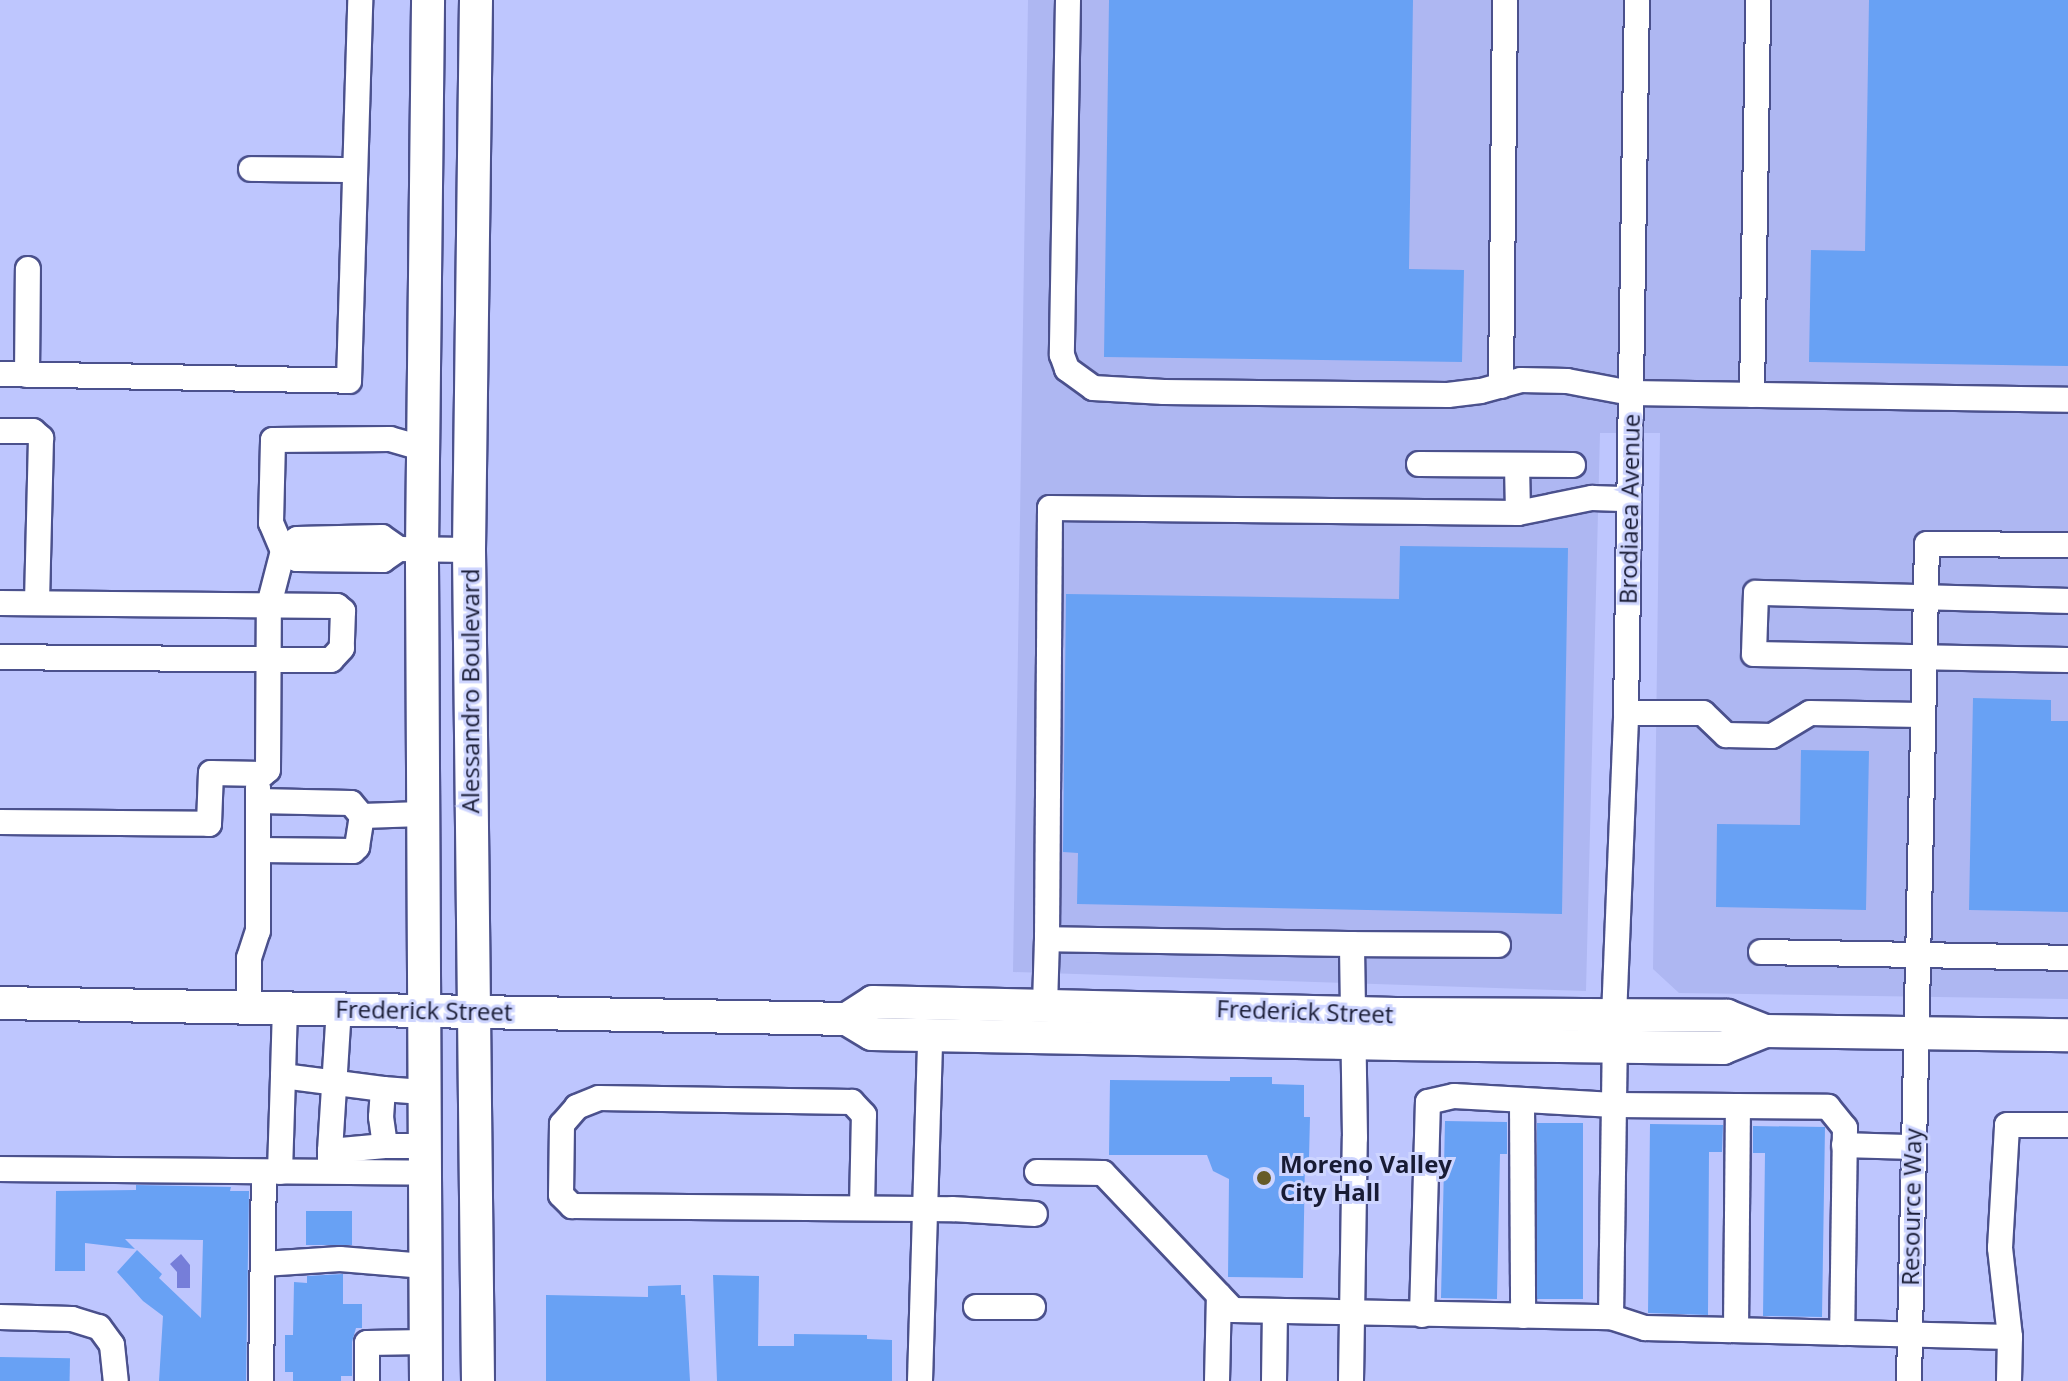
<!DOCTYPE html>
<style>
body{margin:0}
#map{position:relative;width:2068px;height:1381px;overflow:hidden;background:#bec6fe;font-family:"Open Sans",sans-serif}
div>[style]{position:absolute}
.built>*{inset:0;background:#aeb7f2}
.water>*{inset:0;background:#767ed9}
.building>*{inset:0;background:#68a1f4;transform-origin:0 0}
.roads{filter:drop-shadow(2px 0 #4b518d) drop-shadow(-2px 0 #4b518d) drop-shadow(0 2px #4b518d) drop-shadow(0 -2px #4b518d)}
.minor>*{height:24px;margin:-12px;padding:0 12px;transform-origin:12px;border-radius:12px;background:#fff}
.major>*{height:32px;margin:-16px;padding:0 16px;transform-origin:16px;border-radius:16px;background:#fff}
.dots>*{width:22px;height:22px;translate:-50% -50%;box-sizing:border-box;border:4px solid #ced5ff;border-radius:50%}
span{translate:-50% -50%;white-space:nowrap;text-align:center;line-height:1.15;-webkit-text-stroke:6px #ced5ff;paint-order:stroke}
.street-label{font-size:24px;color:#181b34}
.poi-label{font-size:24px;color:#181b34;font-weight:700}
.left{translate:0 -50%;text-align:left}
</style>
<div id="map">
<div class="built">
<i style="clip-path:polygon(1028px 0,2068px 0,2068px 999px,1679px 993px,1653px 969px,1660px 433px,1600px 433px,1586px 991px,1013px 972px)"></i>
</div>
<div class="water">
<i style="clip-path:polygon(181px 1254px,190px 1265px,190px 1288px,177px 1288px,177px 1272px,170px 1264px)"></i>
</div>
<div class="building">
<i style="clip-path:polygon(1109px 0,1413px 0,1409px 269px,1464px 270px,1462px 362px,1104px 357px)"></i>
<i style="clip-path:polygon(1869px 0,2068px 0,2068px 366px,1809px 362px,1811px 250px,1865px 251px)"></i>
<i style="clip-path:polygon(1400px 546px,1568px 548px,1562px 914px,1077px 904px,1078px 853px,1063px 852px,1066px 594px,1399px 599px)"></i>
<i style="clip-path:polygon(1973px 698px,2051px 700px,2051px 721px,2068px 721px,2068px 912px,1969px 910px)"></i>
<i style="clip-path:polygon(1801px 750px,1869px 751px,1866px 910px,1716px 907px,1717px 824px,1800px 825px)"></i>
<i style="clip-path:polygon(1230px 1077px,1272px 1077px,1272px 1084px,1304px 1085px,1304px 1117px,1310px 1117px,1309px 1158px,1305px 1158px,1303px 1278px,1228px 1277px,1229px 1179px,1213px 1171px,1207px 1155px,1109px 1155px,1110px 1080px,1230px 1081px)"></i>
<i style="clip-path:polygon(1445px 1121px,1507px 1122px,1507px 1154px,1500px 1154px,1497px 1299px,1441px 1298px)"></i>
<i style="left:1537px;top:1123px;width:46px;height:176px"></i>
<i style="clip-path:polygon(1650px 1124px,1723px 1125px,1722px 1152px,1709px 1152px,1708px 1315px,1648px 1313px)"></i>
<i style="clip-path:polygon(1753px 1126px,1825px 1127px,1822px 1317px,1763px 1316px,1765px 1153px,1753px 1153px)"></i>
<i style="clip-path:polygon(136px 1185px,231px 1187px,230px 1191px,249px 1191px,246px 1381px,159px 1381px,163px 1316px,143px 1301px,117px 1272px,137px 1250px,162px 1274px,159px 1278px,201px 1318px,203px 1240px,125px 1239px,135px 1249px,85px 1243px,85px 1271px,55px 1271px,56px 1191px,136px 1190px)"></i>
<i style="left:352px;top:1211px;width:34px;height:46px;rotate:90deg"></i>
<i style="clip-path:polygon(343px 1274px,343px 1304px,362px 1304px,362px 1328px,356px 1328px,352px 1342px,352px 1376px,341px 1376px,341px 1381px,293px 1381px,293px 1372px,285px 1372px,285px 1335px,293px 1335px,294px 1282px,307px 1283px,307px 1276px)"></i>
<i style="clip-path:polygon(713px 1275px,759px 1276px,758px 1346px,794px 1346px,794px 1334px,867px 1335px,867px 1339px,892px 1340px,892px 1381px,717px 1381px)"></i>
<i style="clip-path:polygon(681px 1285px,681px 1295px,685px 1295px,690px 1381px,546px 1381px,546px 1295px,648px 1297px,648px 1286px)"></i>
<i style="left:0;top:1357px;width:70px;height:24px;rotate:1deg"></i>
</div>
<div class="roads">
<div class="minor">
<i style="left:1068px;top:0;width:355px;rotate:91deg"></i>
<i style="left:1062px;top:355px;width:15px;rotate:70deg"></i>
<i style="left:1067px;top:369px;width:32px;rotate:36deg"></i>
<i style="left:1093px;top:388px;width:71px;rotate:3.2deg"></i>
<i style="left:1164px;top:392px;width:284px;rotate:0.6deg"></i>
<i style="left:1448px;top:395px;width:33px;rotate:-7deg"></i>
<i style="left:1481px;top:391px;width:41px;rotate:-15.4deg"></i>
<i style="left:1521px;top:380px;width:46px;rotate:1.2deg"></i>
<i style="left:1567px;top:381px;width:65px;rotate:10.6deg"></i>
<i style="left:1631px;top:393px;width:437px;rotate:0.9deg"></i>
<i style="left:251px;top:169px;width:104px;rotate:0.6deg"></i>
<i style="left:0;top:374px;width:349px;rotate:1.1deg"></i>
<i style="left:349px;top:381px;width:381px;rotate:-88.3deg"></i>
<i style="left:27px;top:375px;width:106px;rotate:-89.5deg"></i>
<i style="left:1501px;top:386px;width:386px;rotate:-89.4deg"></i>
<i style="left:1752px;top:395px;width:395px;rotate:-89.1deg"></i>
<i style="left:0;top:431px;width:33px"></i>
<i style="left:33px;top:431px;width:11px;rotate:41deg"></i>
<i style="left:41px;top:438px;width:165px;rotate:91.4deg"></i>
<i style="left:1419px;top:464px;width:154px;rotate:0.4deg"></i>
<i style="left:1517px;top:465px;width:48px;rotate:88.8deg"></i>
<i style="left:283px;top:551px;width:18px;rotate:-41deg"></i>
<i style="left:297px;top:539px;width:85px;rotate:-1.3deg"></i>
<i style="left:382px;top:537px;width:21px;rotate:35deg"></i>
<i style="left:399px;top:549px;width:70px;rotate:0.8deg"></i>
<i style="left:283px;top:551px;width:16px;rotate:30deg"></i>
<i style="left:297px;top:559px;width:86px;rotate:0.7deg"></i>
<i style="left:383px;top:560px;width:19px;rotate:-35deg"></i>
<i style="left:2068px;top:601px;width:312px;rotate:-178.5deg"></i>
<i style="left:1756px;top:593px;width:61px;rotate:91.9deg"></i>
<i style="left:1754px;top:654px;width:314px;rotate:1.1deg"></i>
<i style="left:0;top:603px;width:337px;rotate:0.5deg"></i>
<i style="left:337px;top:606px;width:8px;rotate:40deg"></i>
<i style="left:343px;top:611px;width:37px;rotate:92deg"></i>
<i style="left:342px;top:648px;width:16px;rotate:133deg"></i>
<i style="left:331px;top:660px;width:331px;rotate:-179.5deg"></i>
<i style="left:1626px;top:713px;width:77px"></i>
<i style="left:1703px;top:713px;width:32px;rotate:44deg"></i>
<i style="left:1726px;top:735px;width:46px;rotate:1.2deg"></i>
<i style="left:1772px;top:736px;width:44px;rotate:-31.2deg"></i>
<i style="left:1810px;top:713px;width:111px;rotate:1deg"></i>
<i style="left:258px;top:801px;width:93px;rotate:1.2deg"></i>
<i style="left:351px;top:803px;width:17px;rotate:50deg"></i>
<i style="left:0;top:822px;width:209px;rotate:0.5deg"></i>
<i style="left:209px;top:824px;width:51px;rotate:-87.8deg"></i>
<i style="left:211px;top:773px;width:52px;rotate:1.1deg"></i>
<i style="left:263px;top:774px;width:6px;rotate:-39deg"></i>
<i style="left:268px;top:770px;width:165px;rotate:-89.7deg"></i>
<i style="left:269px;top:605px;width:56px;rotate:-75.5deg"></i>
<i style="left:283px;top:551px;width:30px;rotate:-113deg"></i>
<i style="left:271px;top:523px;width:83px;rotate:-88.6deg"></i>
<i style="left:273px;top:440px;width:117px;rotate:-0.5deg"></i>
<i style="left:390px;top:439px;width:35px;rotate:16deg"></i>
<i style="left:258px;top:850px;width:62px;rotate:-90deg"></i>
<i style="left:1352px;top:944px;width:146px;rotate:0.4deg"></i>
<i style="left:1761px;top:952px;width:307px;rotate:1.1deg"></i>
<i style="left:1045px;top:1006px;width:67px;rotate:-88.3deg"></i>
<i style="left:249px;top:1007px;width:49px;rotate:-90deg"></i>
<i style="left:249px;top:958px;width:28px;rotate:-72deg"></i>
<i style="left:258px;top:931px;width:81px;rotate:-90deg"></i>
<i style="left:258px;top:850px;width:95px;rotate:0.6deg"></i>
<i style="left:353px;top:851px;width:6px;rotate:-45deg"></i>
<i style="left:357px;top:847px;width:31px;rotate:-81deg"></i>
<i style="left:362px;top:816px;width:60px;rotate:-1.9deg"></i>
<i style="left:285px;top:1007px;width:69px;rotate:91.7deg"></i>
<i style="left:283px;top:1076px;width:101px;rotate:7.4deg"></i>
<i style="left:1614px;top:1017px;width:304px;rotate:-87.7deg"></i>
<i style="left:1626px;top:713px;width:713px;rotate:-89.12deg"></i>
<i style="left:423px;top:1092px;width:40px;rotate:-175.7deg"></i>
<i style="left:383px;top:1089px;width:28px;rotate:94deg"></i>
<i style="left:381px;top:1117px;width:29px;rotate:82deg"></i>
<i style="left:385px;top:1146px;width:39px"></i>
<i style="left:1522px;top:1100px;width:216px;rotate:89.7deg"></i>
<i style="left:1844px;top:1145px;width:68px;rotate:1.7deg"></i>
<i style="left:330px;top:1151px;width:143px;rotate:-86.4deg"></i>
<i style="left:330px;top:1166px;width:15px;rotate:-90deg"></i>
<i style="left:330px;top:1151px;width:55px;rotate:-5.2deg"></i>
<i style="left:0;top:1169px;width:424px;rotate:0.5deg"></i>
<i style="left:280px;top:1172px;width:96px;rotate:-88.2deg"></i>
<i style="left:1037px;top:1172px;width:66px;rotate:0.9deg"></i>
<i style="left:1103px;top:1173px;width:189px;rotate:46.5deg"></i>
<i style="left:1233px;top:1310px;width:378px;rotate:1.1deg"></i>
<i style="left:1611px;top:1317px;width:36px;rotate:18deg"></i>
<i style="left:1645px;top:1328px;width:365px;rotate:1.4deg"></i>
<i style="left:2010px;top:1337px;width:90px;rotate:-96.4deg"></i>
<i style="left:2000px;top:1248px;width:123px;rotate:-86.7deg"></i>
<i style="left:2007px;top:1125px;width:61px"></i>
<i style="left:862px;top:1208px;width:93px;rotate:-88.8deg"></i>
<i style="left:864px;top:1115px;width:18px;rotate:-133deg"></i>
<i style="left:852px;top:1102px;width:253px;rotate:-179.1deg"></i>
<i style="left:599px;top:1098px;width:24px;rotate:158deg"></i>
<i style="left:577px;top:1107px;width:23px;rotate:131deg"></i>
<i style="left:562px;top:1124px;width:71px;rotate:90.8deg"></i>
<i style="left:561px;top:1195px;width:16px;rotate:45deg"></i>
<i style="left:572px;top:1206px;width:380px;rotate:0.5deg"></i>
<i style="left:952px;top:1209px;width:83px;rotate:3.4deg"></i>
<i style="left:263px;top:1264px;width:77px;rotate:-3.7deg"></i>
<i style="left:340px;top:1259px;width:85px;rotate:4.7deg"></i>
<i style="left:976px;top:1307px;width:57px"></i>
<i style="left:1422px;top:1315px;width:213px;rotate:-88.4deg"></i>
<i style="left:1428px;top:1102px;width:27px;rotate:-13deg"></i>
<i style="left:1454px;top:1096px;width:160px;rotate:3.2deg"></i>
<i style="left:1614px;top:1105px;width:214px;rotate:0.5deg"></i>
<i style="left:1828px;top:1107px;width:27px;rotate:51deg"></i>
<i style="left:1845px;top:1128px;width:205px;rotate:90.8deg"></i>
<i style="left:0;top:1317px;width:72px;rotate:1.6deg"></i>
<i style="left:72px;top:1319px;width:28px;rotate:17deg"></i>
<i style="left:99px;top:1327px;width:22px;rotate:54deg"></i>
<i style="left:112px;top:1345px;width:36px;rotate:84deg"></i>
<i style="left:1611px;top:1317px;width:270px;rotate:-89.2deg"></i>
<i style="left:1736px;top:1330px;width:224px;rotate:-89.5deg"></i>
<i style="left:261px;top:1381px;width:209px;rotate:-89.2deg"></i>
<i style="left:367px;top:1381px;width:38px;rotate:-90deg"></i>
<i style="left:367px;top:1343px;width:59px;rotate:-1deg"></i>
<i style="left:920px;top:1381px;width:345px;rotate:-88.3deg"></i>
<i style="left:1217px;top:1381px;width:86px;rotate:-88.7deg"></i>
<i style="left:1274px;top:1381px;width:70px;rotate:-89.2deg"></i>
<i style="left:1351px;top:1381px;width:243px;rotate:-89.1deg"></i>
<i style="left:1355px;top:1138px;width:194px;rotate:-90.9deg"></i>
<i style="left:1352px;top:944px;width:305px;rotate:-179.1deg"></i>
<i style="left:1047px;top:939px;width:431px;rotate:-89.6deg"></i>
<i style="left:1050px;top:508px;width:468px;rotate:0.6deg"></i>
<i style="left:1518px;top:513px;width:76px;rotate:-11.5deg"></i>
<i style="left:1592px;top:498px;width:37px;rotate:2deg"></i>
<i style="left:1909px;top:1381px;width:837px;rotate:-88.77deg"></i>
<i style="left:1927px;top:544px;width:141px;rotate:0.4deg"></i>
<i style="left:2009px;top:1381px;width:44px;rotate:-88.7deg"></i>
</div>
<div class="major">
<i style="left:476px;top:0;width:550px;rotate:90.73deg"></i>
<i style="left:469px;top:550px;width:831px;rotate:89.38deg"></i>
<i style="left:0;top:1003px;width:847px;rotate:1.08deg"></i>
<i style="left:847px;top:1019px;width:29px;rotate:31deg"></i>
<i style="left:872px;top:1034px;width:524px;rotate:1.09deg"></i>
<i style="left:1396px;top:1044px;width:327px;rotate:0.7deg"></i>
<i style="left:1723px;top:1048px;width:45px;rotate:-22deg"></i>
<i style="left:1765px;top:1031px;width:303px;rotate:0.8deg"></i>
<i style="left:847px;top:1019px;width:31px;rotate:-33deg"></i>
<i style="left:873px;top:1002px;width:523px;rotate:1.31deg"></i>
<i style="left:1396px;top:1014px;width:331px;rotate:0.3deg"></i>
<i style="left:1727px;top:1016px;width:41px;rotate:21.5deg"></i>
<i style="left:426px;top:1381px;width:831px;rotate:-90.28deg"></i>
<i style="left:422px;top:550px;width:550px;rotate:-89.37deg"></i>
</div>
</div>
<div class="dots">
<i style="left:1264px;top:1178px;background:#665b28"></i>
</div>
<div class="street-label">
<span style="left:1629px;top:509px;rotate:-89deg">Brodiaea Avenue</span>
<span style="left:470px;top:691px;rotate:-90deg">Alessandro Boulevard</span>
<span style="left:424px;top:1010px;rotate:1deg">Frederick Street</span>
<span style="left:1305px;top:1011px;rotate:2deg">Frederick Street</span>
<span style="left:1911px;top:1207px;rotate:-89deg">Resource Way</span>
</div>
<div class="poi-label">
<span class="left" style="left:1280px;top:1178px">Moreno Valley<br>City Hall</span>
</div>
</div>
